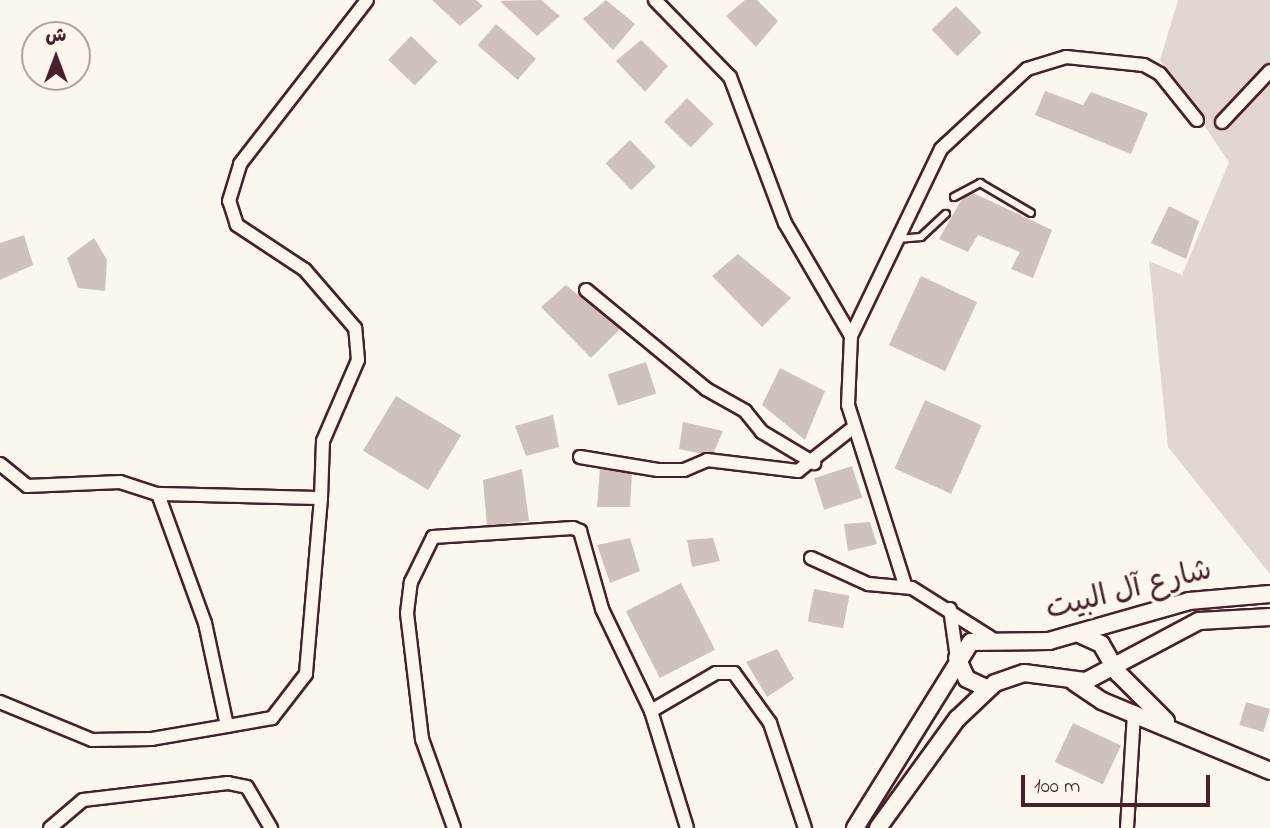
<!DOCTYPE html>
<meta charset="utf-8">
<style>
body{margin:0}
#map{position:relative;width:1270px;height:828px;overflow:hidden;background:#fbf7ec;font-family:"Indie Flower","Playpen Sans Arabic",sans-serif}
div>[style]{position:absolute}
.green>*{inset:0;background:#e2d7d0}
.building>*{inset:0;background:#cfc2bc;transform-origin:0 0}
.roads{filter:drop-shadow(2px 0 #4a1f2b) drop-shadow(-2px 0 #4a1f2b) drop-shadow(0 2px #4a1f2b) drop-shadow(0 -2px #4a1f2b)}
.service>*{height:6px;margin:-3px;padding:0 3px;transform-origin:3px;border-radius:3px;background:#fbf7ec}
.minor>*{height:12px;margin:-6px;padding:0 6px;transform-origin:6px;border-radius:6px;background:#fbf7ec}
.tertiary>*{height:16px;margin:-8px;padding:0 8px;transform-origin:8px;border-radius:8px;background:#fbf7ec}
span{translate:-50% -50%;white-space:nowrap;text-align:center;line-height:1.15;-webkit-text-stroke:7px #fbf7ec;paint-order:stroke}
.street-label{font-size:30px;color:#4a1f2b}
.north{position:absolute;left:21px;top:21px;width:70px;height:70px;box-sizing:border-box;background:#fbf7ec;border:2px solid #b4a19f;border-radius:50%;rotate:0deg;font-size:19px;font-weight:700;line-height:28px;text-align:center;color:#4a1f2b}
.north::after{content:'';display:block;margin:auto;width:24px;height:32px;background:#4a1f2b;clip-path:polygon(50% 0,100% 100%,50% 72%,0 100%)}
.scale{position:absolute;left:1021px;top:775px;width:189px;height:32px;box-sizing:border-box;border:4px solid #4a1f2b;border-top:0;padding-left:9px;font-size:21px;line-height:24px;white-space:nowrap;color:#4a1f2b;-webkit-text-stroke:5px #fbf7ec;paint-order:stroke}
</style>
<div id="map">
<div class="green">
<i style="clip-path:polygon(1178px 0,1270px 0,1270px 574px,1168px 447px,1149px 261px,1182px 275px,1229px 162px,1160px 60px)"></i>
</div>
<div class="building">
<i style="clip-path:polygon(432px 0,476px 0,483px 6px,460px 26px)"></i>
<i style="clip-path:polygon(541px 0,560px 16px,537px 36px,500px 1px)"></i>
<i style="clip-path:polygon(606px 0,635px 24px,613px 50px,583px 19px)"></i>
<i style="clip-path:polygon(745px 0,757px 0,778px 21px,756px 47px,726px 16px)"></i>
<i style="left:956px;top:6px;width:37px;height:34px;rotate:46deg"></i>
<i style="left:496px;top:24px;width:53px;height:28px;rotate:41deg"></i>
<i style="left:411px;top:36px;width:37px;height:33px;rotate:44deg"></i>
<i style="clip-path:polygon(641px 40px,668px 66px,645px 92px,616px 61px)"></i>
<i style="clip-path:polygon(1045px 91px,1083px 105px,1091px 92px,1148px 113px,1131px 154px,1035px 115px)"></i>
<i style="left:687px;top:98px;width:37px;height:33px;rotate:44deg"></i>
<i style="left:630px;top:140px;width:37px;height:34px;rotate:46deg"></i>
<i style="clip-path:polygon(967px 190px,1052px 230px,1033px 278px,1011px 269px,1020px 252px,978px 235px,968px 252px,939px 239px)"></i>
<i style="clip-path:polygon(1169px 206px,1199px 221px,1186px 259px,1151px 243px)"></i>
<i style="clip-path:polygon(24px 235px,33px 265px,0 280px,0 243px)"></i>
<i style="clip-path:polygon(94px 238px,107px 260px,105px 291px,78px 288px,67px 258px)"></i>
<i style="clip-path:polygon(738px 254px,791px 298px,762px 327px,712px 276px)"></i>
<i style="left:921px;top:276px;width:62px;height:76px;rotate:25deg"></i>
<i style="clip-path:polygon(566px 285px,620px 329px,591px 358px,541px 307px)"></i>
<i style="left:646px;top:362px;width:33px;height:40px;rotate:72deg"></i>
<i style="clip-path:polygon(780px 368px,825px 391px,805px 440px,762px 405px)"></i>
<i style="left:396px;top:396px;width:76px;height:64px;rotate:31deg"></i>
<i style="left:925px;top:400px;width:62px;height:75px;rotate:24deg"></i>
<i style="clip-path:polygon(553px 415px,559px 447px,526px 456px,515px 426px)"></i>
<i style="clip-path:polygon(683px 422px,723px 431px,712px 456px,679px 449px)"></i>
<i style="left:852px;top:466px;width:33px;height:40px;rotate:72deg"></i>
<i style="clip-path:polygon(600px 467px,632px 473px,630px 507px,597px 507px)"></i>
<i style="clip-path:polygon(522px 469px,529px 521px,487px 526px,483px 480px)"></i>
<i style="clip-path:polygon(870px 522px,877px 544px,848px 551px,844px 524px)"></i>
<i style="clip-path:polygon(630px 538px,640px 571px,610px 583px,597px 545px)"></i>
<i style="clip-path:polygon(713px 538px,720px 561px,692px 567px,687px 540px)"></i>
<i style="left:681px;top:583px;width:75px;height:62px;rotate:63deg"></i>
<i style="left:814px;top:589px;width:36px;height:33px;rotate:11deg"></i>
<i style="clip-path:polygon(777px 649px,794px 679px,767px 697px,746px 662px)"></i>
<i style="left:1246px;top:702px;width:25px;height:24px;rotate:16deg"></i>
<i style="left:1073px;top:723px;width:53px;height:43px;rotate:25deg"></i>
</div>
<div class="roads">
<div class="service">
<i style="left:954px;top:197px;width:30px;rotate:-28deg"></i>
<i style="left:980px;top:183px;width:59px;rotate:30.5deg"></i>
<i style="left:898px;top:239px;width:23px;rotate:-5deg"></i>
<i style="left:921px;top:237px;width:34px;rotate:-43deg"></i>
</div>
<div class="minor">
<i style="left:655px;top:0;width:107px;rotate:45.8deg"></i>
<i style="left:730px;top:77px;width:156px;rotate:69.4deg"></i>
<i style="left:785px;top:223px;width:131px;rotate:59.7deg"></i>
<i style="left:851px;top:336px;width:69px;rotate:92.5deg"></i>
<i style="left:848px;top:405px;width:189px;rotate:72.4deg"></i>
<i style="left:1222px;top:122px;width:70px;rotate:-46.7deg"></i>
<i style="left:586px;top:290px;width:156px;rotate:39.5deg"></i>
<i style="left:706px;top:389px;width:45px;rotate:29.4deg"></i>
<i style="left:745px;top:411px;width:27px;rotate:51deg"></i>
<i style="left:762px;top:432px;width:61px;rotate:30.8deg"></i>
<i style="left:851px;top:336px;width:208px;rotate:-64.3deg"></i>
<i style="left:941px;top:149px;width:117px;rotate:-42.9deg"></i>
<i style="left:1027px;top:69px;width:41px;rotate:-17.1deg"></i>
<i style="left:1066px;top:57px;width:78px;rotate:5.9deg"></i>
<i style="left:1144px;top:65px;width:18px;rotate:29deg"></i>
<i style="left:1160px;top:74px;width:59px;rotate:51.2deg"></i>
<i style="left:580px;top:457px;width:79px;rotate:9.5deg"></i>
<i style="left:658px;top:470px;width:26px"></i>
<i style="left:684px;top:470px;width:25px;rotate:-23deg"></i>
<i style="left:707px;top:460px;width:92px;rotate:6.9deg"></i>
<i style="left:798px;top:471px;width:71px;rotate:-38.2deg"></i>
<i style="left:0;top:464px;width:35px;rotate:39deg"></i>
<i style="left:27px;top:486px;width:93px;rotate:-2.5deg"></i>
<i style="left:120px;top:482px;width:40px;rotate:18deg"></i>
<i style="left:158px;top:494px;width:137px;rotate:70deg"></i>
<i style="left:205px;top:623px;width:105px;rotate:77.9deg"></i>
<i style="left:227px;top:726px;width:76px;rotate:170.2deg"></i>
<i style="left:152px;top:739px;width:60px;rotate:179deg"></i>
<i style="left:92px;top:740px;width:100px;rotate:-157.6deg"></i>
<i style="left:158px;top:494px;width:163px;rotate:1.4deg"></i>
<i style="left:321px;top:498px;width:177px;rotate:94.9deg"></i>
<i style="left:306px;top:674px;width:56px;rotate:127.7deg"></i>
<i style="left:272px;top:718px;width:46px;rotate:169.9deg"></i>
<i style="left:321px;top:498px;width:57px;rotate:-88deg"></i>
<i style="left:323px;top:441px;width:88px;rotate:-66.6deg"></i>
<i style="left:358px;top:360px;width:32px;rotate:-95deg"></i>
<i style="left:355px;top:328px;width:77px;rotate:-130.8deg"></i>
<i style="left:305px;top:270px;width:82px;rotate:-146.5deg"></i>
<i style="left:237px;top:225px;width:25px;rotate:-108deg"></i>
<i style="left:229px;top:201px;width:39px;rotate:-73deg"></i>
<i style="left:240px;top:164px;width:207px;rotate:-52.2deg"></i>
<i style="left:811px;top:558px;width:63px;rotate:24.5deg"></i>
<i style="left:868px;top:584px;width:44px;rotate:5.2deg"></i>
<i style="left:912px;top:588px;width:93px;rotate:32.3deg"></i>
<i style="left:950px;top:609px;width:49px;rotate:81.9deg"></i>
<i style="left:651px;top:711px;width:75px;rotate:-30.3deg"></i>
<i style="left:716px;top:673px;width:18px"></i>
<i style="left:734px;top:673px;width:62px;rotate:54.2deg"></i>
<i style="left:770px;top:723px;width:111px;rotate:71.6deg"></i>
<i style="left:50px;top:828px;width:43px;rotate:-40.3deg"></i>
<i style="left:83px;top:800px;width:146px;rotate:-6.7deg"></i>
<i style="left:228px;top:783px;width:19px;rotate:12deg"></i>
<i style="left:247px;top:787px;width:48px;rotate:59.7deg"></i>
<i style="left:454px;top:828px;width:95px;rotate:-109.8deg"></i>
<i style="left:422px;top:739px;width:127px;rotate:-96.8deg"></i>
<i style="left:407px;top:613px;width:31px;rotate:-83deg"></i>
<i style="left:411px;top:582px;width:50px;rotate:-63.9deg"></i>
<i style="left:433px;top:537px;width:140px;rotate:-3.7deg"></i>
<i style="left:573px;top:528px;width:8px;rotate:23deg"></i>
<i style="left:580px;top:531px;width:81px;rotate:74.2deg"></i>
<i style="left:602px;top:609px;width:113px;rotate:64.3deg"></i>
<i style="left:651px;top:711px;width:122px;rotate:72.9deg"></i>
<i style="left:1127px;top:828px;width:116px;rotate:-86.5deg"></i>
</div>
<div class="tertiary">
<i style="left:1081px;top:635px;width:22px;rotate:24deg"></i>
<i style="left:1101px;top:644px;width:34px;rotate:60deg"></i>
<i style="left:1118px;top:673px;width:68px;rotate:45deg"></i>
<i style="left:957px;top:658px;width:23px;rotate:65deg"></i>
<i style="left:967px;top:679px;width:23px;rotate:25deg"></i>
<i style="left:1074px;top:682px;width:34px;rotate:34deg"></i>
<i style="left:1102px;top:701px;width:182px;rotate:22.6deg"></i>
<i style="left:855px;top:828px;width:219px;rotate:-58.1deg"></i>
<i style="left:971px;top:642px;width:78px;rotate:-0.7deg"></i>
<i style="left:1049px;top:641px;width:146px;rotate:-15.9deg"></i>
<i style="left:1189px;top:601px;width:81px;rotate:-4.9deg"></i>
<i style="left:878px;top:828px;width:135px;rotate:-54.1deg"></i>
<i style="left:957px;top:719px;width:52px;rotate:-43.5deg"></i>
<i style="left:995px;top:683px;width:31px;rotate:-19deg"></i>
<i style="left:1024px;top:673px;width:63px;rotate:7.4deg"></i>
<i style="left:1086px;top:681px;width:128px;rotate:-28deg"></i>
<i style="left:1199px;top:621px;width:71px;rotate:-3.2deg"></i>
</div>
</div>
<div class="street-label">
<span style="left:1129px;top:591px;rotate:-14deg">شارع آل البيت</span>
</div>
<div class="north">ش</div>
<div class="scale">100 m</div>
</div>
